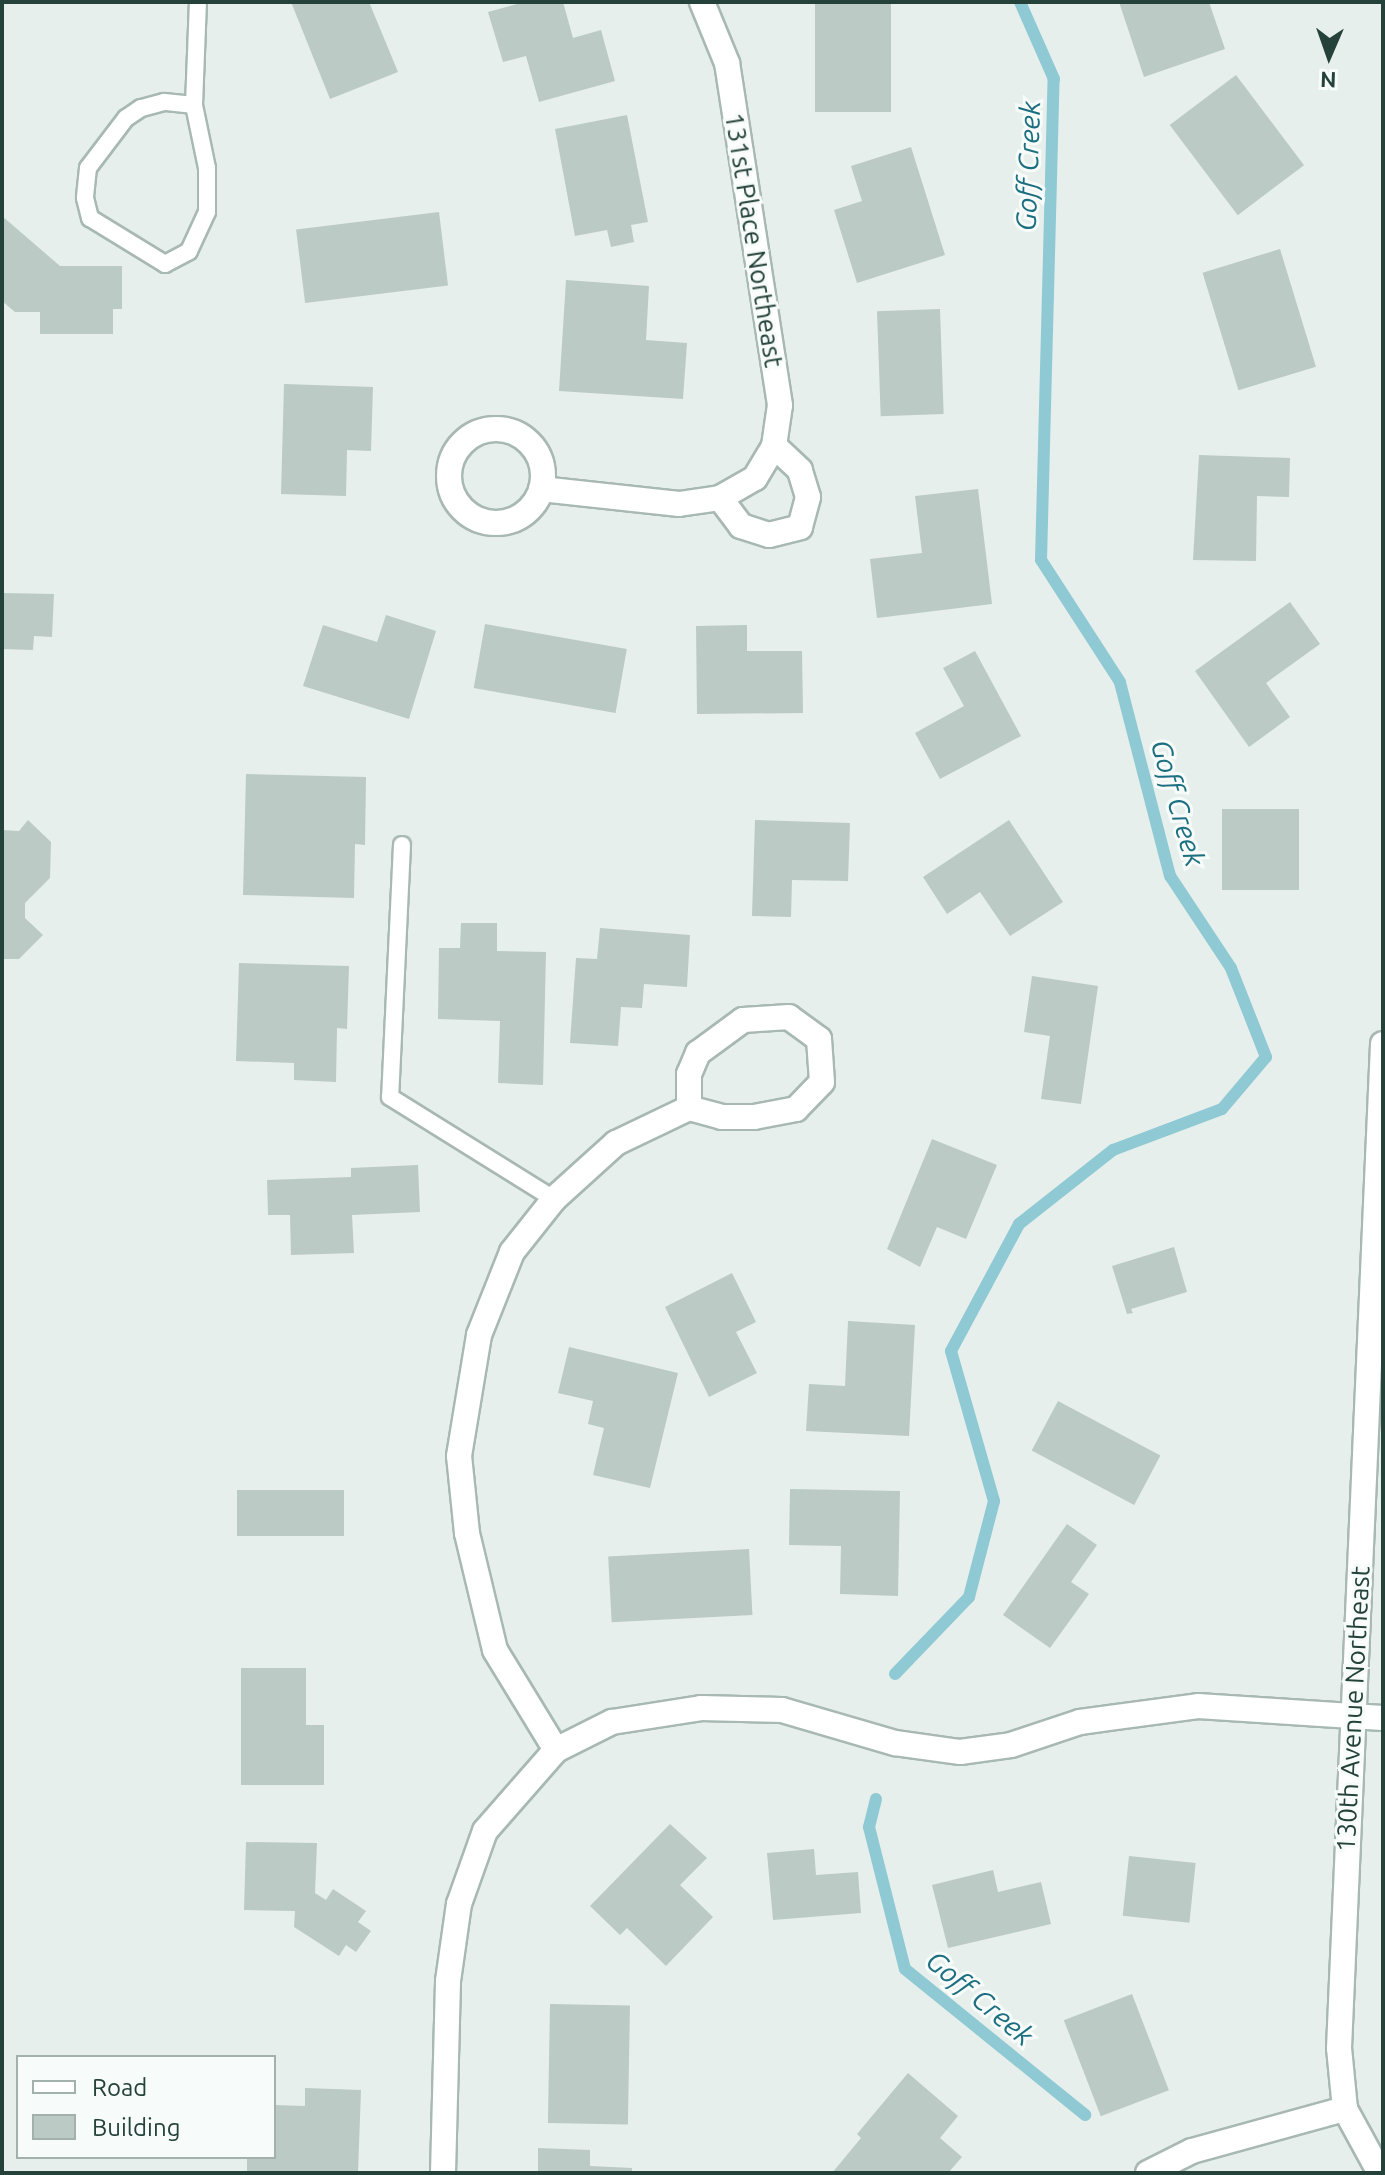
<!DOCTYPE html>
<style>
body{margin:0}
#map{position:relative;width:1385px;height:2175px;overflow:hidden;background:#e6efeb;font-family:Ubuntu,sans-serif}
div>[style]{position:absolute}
.stream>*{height:12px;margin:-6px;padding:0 6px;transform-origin:6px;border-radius:6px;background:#8ec9d4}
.building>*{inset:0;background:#bbcac4;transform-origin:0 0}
.roads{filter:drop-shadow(2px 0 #a8b8b2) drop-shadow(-2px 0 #a8b8b2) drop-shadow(0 2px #a8b8b2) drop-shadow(0 -2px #a8b8b2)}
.lane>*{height:16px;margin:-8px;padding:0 8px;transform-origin:8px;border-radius:8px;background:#fff}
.street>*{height:24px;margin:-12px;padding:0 12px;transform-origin:12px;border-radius:12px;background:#fff}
.street>.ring{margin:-12px;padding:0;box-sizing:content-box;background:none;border:24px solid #fff;border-radius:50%}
.secondary>*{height:24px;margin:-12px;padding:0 12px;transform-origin:12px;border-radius:12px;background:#fff}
span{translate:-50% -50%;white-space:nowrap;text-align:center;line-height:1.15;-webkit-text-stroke:6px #f7fbf9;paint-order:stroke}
.street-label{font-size:26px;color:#24423a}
.water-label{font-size:28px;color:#1c6f80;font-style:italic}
.frame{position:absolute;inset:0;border:4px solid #24423a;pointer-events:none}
.legend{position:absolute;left:16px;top:2055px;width:260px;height:104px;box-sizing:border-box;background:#f7fbf9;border:2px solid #a3b1ad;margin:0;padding:10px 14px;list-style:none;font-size:24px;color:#24423a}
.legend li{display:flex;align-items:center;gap:16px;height:40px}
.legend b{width:40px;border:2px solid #a3b1ad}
.north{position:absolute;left:1289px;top:16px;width:80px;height:80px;-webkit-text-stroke:6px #f7fbf9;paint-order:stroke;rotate:182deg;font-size:22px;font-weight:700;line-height:32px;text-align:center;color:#24423a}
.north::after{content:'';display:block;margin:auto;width:28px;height:36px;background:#24423a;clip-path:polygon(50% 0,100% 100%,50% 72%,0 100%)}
</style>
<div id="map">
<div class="stream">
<i style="left:895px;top:1674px;width:107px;rotate:-46.1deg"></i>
<i style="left:969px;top:1597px;width:99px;rotate:-75.4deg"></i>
<i style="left:994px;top:1501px;width:156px;rotate:-106deg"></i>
<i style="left:951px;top:1351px;width:144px;rotate:-61.8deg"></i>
<i style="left:1019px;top:1224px;width:120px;rotate:-38.2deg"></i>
<i style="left:1113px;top:1150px;width:116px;rotate:-20.6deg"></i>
<i style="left:1222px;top:1109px;width:68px;rotate:-49.8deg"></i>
<i style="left:1266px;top:1057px;width:96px;rotate:-111.5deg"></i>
<i style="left:1231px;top:968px;width:110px;rotate:-123.5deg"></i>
<i style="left:1170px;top:876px;width:200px;rotate:-104.5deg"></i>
<i style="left:1120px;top:682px;width:145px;rotate:-122.9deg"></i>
<i style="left:1041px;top:560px;width:481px;rotate:-88.5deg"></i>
<i style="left:1054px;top:79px;width:84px;rotate:-113.8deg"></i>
<i style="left:876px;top:1799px;width:29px;rotate:104deg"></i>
<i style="left:869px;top:1827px;width:146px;rotate:75.8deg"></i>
<i style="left:905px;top:1969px;width:232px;rotate:39deg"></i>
</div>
<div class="building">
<i style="clip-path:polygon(291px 2px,369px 2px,398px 72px,330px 99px)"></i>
<i style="clip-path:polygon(524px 2px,563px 2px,573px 38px,601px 30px,615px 81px,539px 102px,526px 56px,503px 62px,488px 12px)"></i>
<i style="left:815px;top:2px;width:76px;height:110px"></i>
<i style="clip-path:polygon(1119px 2px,1209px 2px,1225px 49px,1144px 77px)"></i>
<i style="left:1236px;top:75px;width:113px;height:83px;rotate:53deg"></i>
<i style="clip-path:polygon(627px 115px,648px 222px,631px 225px,634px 242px,611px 247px,607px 230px,575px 236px,555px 129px)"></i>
<i style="clip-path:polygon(911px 147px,945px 255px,857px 283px,834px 210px,862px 201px,851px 166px)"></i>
<i style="left:439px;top:212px;width:74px;height:144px;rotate:83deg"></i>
<i style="clip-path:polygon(2px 216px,60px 266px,122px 266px,122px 309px,113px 309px,113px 334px,40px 334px,40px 312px,15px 312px,2px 301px)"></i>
<i style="left:1280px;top:249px;width:123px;height:81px;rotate:73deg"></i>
<i style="clip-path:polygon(566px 280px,649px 286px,646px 340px,687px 343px,683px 399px,559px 391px)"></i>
<i style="left:940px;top:309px;width:105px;height:63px;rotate:88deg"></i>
<i style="clip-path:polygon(284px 384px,373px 387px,371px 451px,347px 450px,346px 496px,281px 494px)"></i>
<i style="clip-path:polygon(1199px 455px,1290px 458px,1289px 497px,1257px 496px,1256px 561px,1193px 560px)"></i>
<i style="clip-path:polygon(978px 489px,992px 604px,877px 618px,870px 559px,922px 553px,915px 496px)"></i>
<i style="clip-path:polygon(2px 593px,54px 594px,52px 637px,34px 636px,33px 650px,2px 649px)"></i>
<i style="clip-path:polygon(1290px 602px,1320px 644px,1266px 683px,1290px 717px,1249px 747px,1195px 671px)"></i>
<i style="clip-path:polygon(386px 615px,436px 631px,409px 719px,303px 686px,323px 625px,377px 642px)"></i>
<i style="left:485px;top:624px;width:144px;height:65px;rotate:10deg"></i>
<i style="clip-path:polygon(747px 625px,747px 651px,802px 651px,803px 713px,697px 714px,696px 626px)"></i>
<i style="clip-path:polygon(975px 651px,1021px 736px,940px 779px,915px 733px,964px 706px,943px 668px)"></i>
<i style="clip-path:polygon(246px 774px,366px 777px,365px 845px,355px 844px,354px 898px,243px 895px)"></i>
<i style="left:1222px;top:809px;width:77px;height:81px"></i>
<i style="clip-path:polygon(28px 820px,51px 842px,50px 878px,25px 903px,25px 918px,43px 935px,19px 959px,2px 959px,2px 830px,19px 831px)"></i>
<i style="clip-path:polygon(755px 820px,850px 823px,848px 881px,792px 880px,791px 917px,752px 916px)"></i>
<i style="clip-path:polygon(1009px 820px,1063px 902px,1010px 936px,980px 892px,947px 914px,923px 877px)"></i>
<i style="clip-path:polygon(461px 923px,497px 923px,497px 951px,546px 952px,543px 1085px,498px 1083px,500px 1021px,438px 1019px,439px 948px,460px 948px)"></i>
<i style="clip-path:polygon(600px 928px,690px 935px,687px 987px,644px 984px,642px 1008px,621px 1007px,618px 1046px,570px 1043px,576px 958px,597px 959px)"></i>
<i style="clip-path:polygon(239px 963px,349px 966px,347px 1029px,337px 1028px,336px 1082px,294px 1080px,294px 1063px,236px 1061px)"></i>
<i style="clip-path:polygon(1032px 976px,1098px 986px,1081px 1104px,1041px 1099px,1050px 1036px,1024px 1032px)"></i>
<i style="clip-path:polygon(932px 1139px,997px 1165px,966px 1239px,937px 1227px,920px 1267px,887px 1249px)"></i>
<i style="clip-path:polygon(418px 1165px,420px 1212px,352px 1215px,354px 1253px,291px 1255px,290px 1215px,268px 1215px,267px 1180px,351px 1177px,351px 1168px)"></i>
<i style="clip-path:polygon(1174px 1247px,1187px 1292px,1131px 1309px,1133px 1313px,1127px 1314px,1112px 1266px)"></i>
<i style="clip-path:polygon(732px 1273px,756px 1322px,736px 1332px,757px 1373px,709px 1397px,665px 1307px)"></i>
<i style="clip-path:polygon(848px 1321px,915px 1325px,909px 1436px,806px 1431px,809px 1384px,845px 1386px)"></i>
<i style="clip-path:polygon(569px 1347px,678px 1373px,650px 1488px,593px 1475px,604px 1428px,588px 1424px,593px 1401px,558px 1393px)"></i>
<i style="left:1058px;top:1401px;width:116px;height:56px;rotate:28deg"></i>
<i style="clip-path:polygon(790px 1489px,900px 1491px,898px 1596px,840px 1594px,841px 1546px,789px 1545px)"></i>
<i style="left:344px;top:1490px;width:46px;height:107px;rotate:90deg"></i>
<i style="clip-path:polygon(1067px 1524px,1097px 1545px,1071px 1582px,1089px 1594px,1050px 1648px,1003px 1615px)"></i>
<i style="left:749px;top:1549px;width:66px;height:141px;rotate:87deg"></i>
<i style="clip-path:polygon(241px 1668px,306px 1668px,306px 1725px,324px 1725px,324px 1785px,241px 1785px)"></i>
<i style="clip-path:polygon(670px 1824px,707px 1858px,680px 1885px,713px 1917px,666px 1966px,627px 1928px,620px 1935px,590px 1906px)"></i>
<i style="clip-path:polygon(246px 1842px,317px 1843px,315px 1893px,326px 1900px,333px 1889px,366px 1911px,358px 1922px,371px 1931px,356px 1952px,346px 1945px,339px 1956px,294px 1927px,295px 1911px,244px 1910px)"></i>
<i style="clip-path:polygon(814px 1849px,816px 1875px,858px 1872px,861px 1913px,773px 1920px,767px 1853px)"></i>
<i style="left:1129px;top:1856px;width:67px;height:60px;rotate:6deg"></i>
<i style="clip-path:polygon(993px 1870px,998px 1892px,1041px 1882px,1051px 1924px,948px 1948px,932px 1885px)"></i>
<i style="left:1132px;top:1994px;width:103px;height:73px;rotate:69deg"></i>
<i style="left:550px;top:2004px;width:80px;height:119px;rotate:1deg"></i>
<i style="clip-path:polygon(908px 2073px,958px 2116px,940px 2138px,962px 2157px,948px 2173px,832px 2173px,861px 2138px,857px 2134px)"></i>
<i style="clip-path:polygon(305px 2088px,361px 2090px,358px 2173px,247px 2173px,247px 2157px,274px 2157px,274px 2105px,305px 2106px)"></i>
<i style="clip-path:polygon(538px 2148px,590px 2150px,590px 2166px,632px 2168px,632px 2173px,538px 2173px)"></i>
</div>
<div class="roads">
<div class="lane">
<i style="left:194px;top:105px;width:30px;rotate:-174deg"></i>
<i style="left:164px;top:102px;width:24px;rotate:165deg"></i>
<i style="left:141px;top:108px;width:18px;rotate:146deg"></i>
<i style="left:126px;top:118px;width:63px;rotate:127.2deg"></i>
<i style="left:88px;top:168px;width:30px;rotate:96deg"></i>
<i style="left:85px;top:198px;width:21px;rotate:76deg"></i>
<i style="left:90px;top:218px;width:88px;rotate:31.5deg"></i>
<i style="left:165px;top:264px;width:27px;rotate:-28deg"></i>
<i style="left:189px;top:251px;width:43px;rotate:-65.2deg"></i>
<i style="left:207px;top:212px;width:44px;rotate:-90deg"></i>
<i style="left:207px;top:168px;width:64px;rotate:-101.7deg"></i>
<i style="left:194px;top:105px;width:103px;rotate:-87.8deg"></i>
<i style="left:402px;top:845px;width:252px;rotate:92.7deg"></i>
<i style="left:390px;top:1097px;width:193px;rotate:31.9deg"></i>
</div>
<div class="street">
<i class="ring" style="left:449px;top:429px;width:70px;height:70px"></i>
<i style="left:541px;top:489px;width:139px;rotate:6.2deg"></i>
<i style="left:679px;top:504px;width:41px;rotate:-8.3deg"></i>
<i style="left:720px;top:498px;width:40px;rotate:-29.7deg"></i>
<i style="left:755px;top:478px;width:37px;rotate:-59deg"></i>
<i style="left:774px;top:446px;width:41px;rotate:-81.7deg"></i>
<i style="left:780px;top:405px;width:346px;rotate:-98.8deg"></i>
<i style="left:727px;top:63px;width:66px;rotate:-112.3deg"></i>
<i style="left:720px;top:498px;width:35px;rotate:53deg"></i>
<i style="left:741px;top:526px;width:29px;rotate:18deg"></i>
<i style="left:769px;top:535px;width:32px;rotate:-14deg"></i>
<i style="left:800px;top:527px;width:31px;rotate:-75deg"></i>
<i style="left:808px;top:497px;width:28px;rotate:-107deg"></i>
<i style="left:800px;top:470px;width:35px;rotate:-137deg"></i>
<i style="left:556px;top:1750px;width:117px;rotate:-121.4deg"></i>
<i style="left:495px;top:1650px;width:120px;rotate:-103.5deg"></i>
<i style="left:467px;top:1533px;width:77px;rotate:-95.9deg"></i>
<i style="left:459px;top:1456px;width:123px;rotate:-80.6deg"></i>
<i style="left:479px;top:1335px;width:89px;rotate:-68.3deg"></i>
<i style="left:512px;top:1252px;width:68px;rotate:-51.6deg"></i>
<i style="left:554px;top:1199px;width:84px;rotate:-42.1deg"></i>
<i style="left:616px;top:1143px;width:81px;rotate:-25.6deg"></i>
<i style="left:689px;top:1108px;width:34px;rotate:15deg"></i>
<i style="left:722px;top:1117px;width:32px"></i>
<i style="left:754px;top:1117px;width:43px;rotate:-10.8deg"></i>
<i style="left:796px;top:1109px;width:37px;rotate:-46deg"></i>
<i style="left:822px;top:1082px;width:43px;rotate:-94deg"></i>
<i style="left:819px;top:1039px;width:37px;rotate:-144deg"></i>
<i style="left:789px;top:1017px;width:46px;rotate:176.3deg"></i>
<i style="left:743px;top:1020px;width:56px;rotate:143.7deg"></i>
<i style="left:698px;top:1053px;width:23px;rotate:113deg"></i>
<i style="left:689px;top:1074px;width:34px;rotate:90deg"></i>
<i style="left:443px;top:2173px;width:192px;rotate:-88.5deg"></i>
<i style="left:448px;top:1981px;width:78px;rotate:-81.9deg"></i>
<i style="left:459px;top:1904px;width:77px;rotate:-70.4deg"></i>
<i style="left:485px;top:1831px;width:108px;rotate:-48.8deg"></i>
<i style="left:556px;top:1750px;width:63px;rotate:-26.6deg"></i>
<i style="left:612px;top:1722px;width:90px;rotate:-8.9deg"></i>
<i style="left:701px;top:1708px;width:81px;rotate:1.4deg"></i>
<i style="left:782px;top:1710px;width:118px;rotate:16.3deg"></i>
<i style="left:895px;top:1743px;width:66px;rotate:7.9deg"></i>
<i style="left:960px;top:1752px;width:51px;rotate:-7.8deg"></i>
<i style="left:1011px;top:1745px;width:73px;rotate:-18.4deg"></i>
<i style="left:1080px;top:1722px;width:119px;rotate:-7.7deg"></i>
<i style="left:1198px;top:1706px;width:185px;rotate:3.7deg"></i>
<i style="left:1148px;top:2173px;width:49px;rotate:-26.6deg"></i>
<i style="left:1192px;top:2151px;width:159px;rotate:-15.4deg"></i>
</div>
<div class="secondary">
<i style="left:1380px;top:2173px;width:73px;rotate:-118.7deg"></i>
<i style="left:1345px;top:2109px;width:61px;rotate:-95.6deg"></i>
<i style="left:1339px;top:2048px;width:1005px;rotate:-87.49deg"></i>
</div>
</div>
<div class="street-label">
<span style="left:754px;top:240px;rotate:81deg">131st Place Northeast</span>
<span style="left:1353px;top:1709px;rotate:-87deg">130th Avenue Northeast</span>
</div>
<div class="water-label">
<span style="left:1028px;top:166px;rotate:-88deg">Goff Creek</span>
<span style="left:1178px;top:803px;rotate:74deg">Goff Creek</span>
<span style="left:980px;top:1998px;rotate:40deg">Goff Creek</span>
</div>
<div class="frame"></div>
<ul class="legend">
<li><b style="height:10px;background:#fff"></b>Road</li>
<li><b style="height:22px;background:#bbcac4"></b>Building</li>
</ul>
<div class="north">N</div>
</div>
